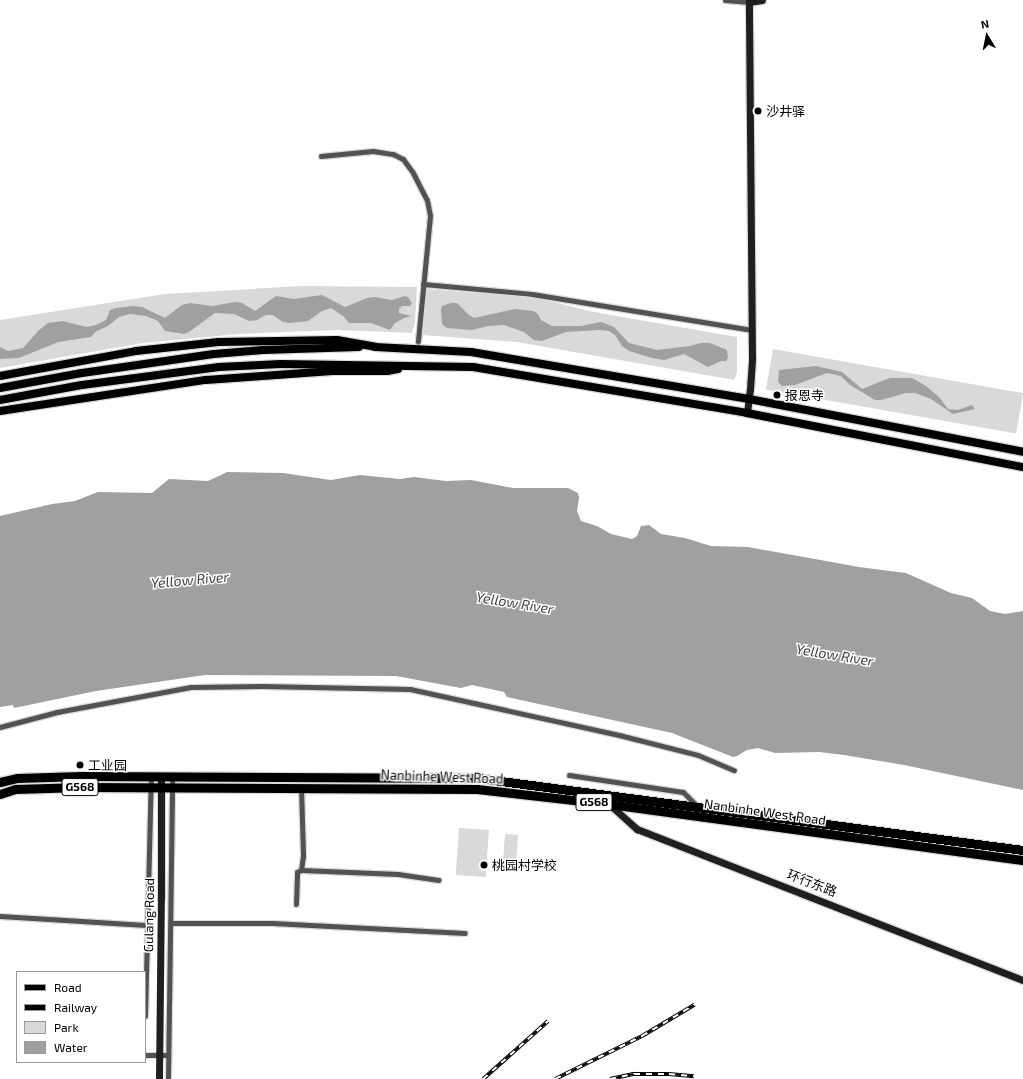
<!DOCTYPE html>
<meta charset="utf-8">
<style>
body{margin:0}
#map{position:relative;width:1023px;height:1079px;overflow:hidden;background:#fff;font-family:"Exo 2","Noto Sans SC",sans-serif}
div>[style]{position:absolute}
.green>*{inset:0;background:#d9d9d9;transform-origin:0 0}
.water>*{inset:0;background:#a0a0a0}
.roads{filter:drop-shadow(1px 0 #dbdbdb) drop-shadow(-1px 0 #dbdbdb) drop-shadow(0 1px #dbdbdb) drop-shadow(0 -1px #dbdbdb)}
.street>*{height:5px;margin:-2.5px;padding:0 2.5px;transform-origin:2.5px;border-radius:2.5px;background:#525252}
.secondary>*{height:7px;margin:-3.5px;padding:0 3.5px;transform-origin:3.5px;border-radius:3.5px;background:#1f1f1f}
.primary>*{height:8px;margin:-4px;padding:0 4px;transform-origin:4px;border-radius:4px;background:#000}
.highway>*{height:9px;margin:-4.5px;padding:0 4.5px;transform-origin:4.5px;border-radius:4.5px;background:#000}
.rail>*{height:3.5px;margin-top:-1.75px;transform-origin:0;background:repeating-linear-gradient(90deg,#fff 0 6px,#000 0 12px);box-sizing:border-box;border-block:1px solid #000}
.secondary-bridge>*{height:7px;margin:-3.5px;padding:0 3.5px;transform-origin:3.5px;border-radius:3.5px;background:#1f1f1f}
.dots>*{width:11px;height:11px;translate:-50% -50%;box-sizing:border-box;border:2px solid #fff;border-radius:50%}
span{translate:-50% -50%;white-space:nowrap;text-align:center;line-height:1.15;-webkit-text-stroke:3px #fff;paint-order:stroke}
.shield-label span{padding:1px 3px;background:#fff;border:1px solid;border-radius:3px;-webkit-text-stroke-width:0}
.shield-label{font-size:12px;color:#000;font-weight:700}
.poi-label{font-size:13px;color:#000}
.left{translate:0 -50%;text-align:left}
.street-label{font-size:13px;color:#000}
.water-label{font-size:14px;color:#414141;font-style:italic}
.legend{position:absolute;left:16px;top:971px;width:130px;height:92px;box-sizing:border-box;background:#fff;border:1px solid #999;margin:0;padding:5px 7px;list-style:none;font-size:12px;color:#000}
.legend li{display:flex;align-items:center;gap:8px;height:20px}
.legend b{width:20px;border:1px solid #999}
.north{position:absolute;left:967px;top:16px;width:40px;height:40px;-webkit-text-stroke:3px #fff;paint-order:stroke;rotate:350deg;font-size:11px;font-weight:700;line-height:16px;text-align:center;color:#000}
.north::after{content:'';display:block;margin:auto;width:14px;height:18px;background:#000;clip-path:polygon(50% 0,100% 100%,50% 72%,0 100%)}
</style>
<div id="map">
<div class="green">
<i style="clip-path:polygon(303px 286px,417px 287px,415px 322px,412px 333px,337px 330px,238px 334px,143px 343px,0 368px,0 320px,165px 294px)"></i>
<i style="clip-path:polygon(425px 289px,534px 297px,594px 312px,737px 337px,737px 373px,734px 380px,517px 342px,421px 335px)"></i>
<i style="left:773px;top:349px;width:254px;height:41px;rotate:10deg"></i>
<i style="left:459px;top:828px;width:30px;height:47px;rotate:4deg"></i>
<i style="left:505px;top:834px;width:13px;height:25px;rotate:4deg"></i>
</div>
<div class="water">
<i style="clip-path:polygon(322px 295px,345px 307px,367px 298px,375px 297px,392px 300px,405px 296px,408px 297px,412px 303px,410px 306px,402px 306px,399px 309px,399px 313px,411px 316px,404px 318px,395px 323px,390px 330px,371px 323px,349px 323px,343px 316px,331px 308px,322px 311px,308px 321px,289px 323px,283px 322px,273px 315px,266px 315px,257px 320px,249px 321px,234px 314px,215px 313px,189px 332px,184px 334px,165px 331px,158px 321px,146px 316px,130px 314px,119px 317px,108px 326px,95px 332px,91px 337px,58px 342px,19px 358px,0 359px,0 347px,8px 351px,23px 348px,39px 330px,48px 323px,63px 321px,86px 327px,96px 325px,106px 320px,110px 310px,116px 308px,133px 306px,142px 307px,165px 318px,182px 305px,190px 303px,212px 306px,235px 302px,242px 303px,255px 311px,276px 296px,294px 299px)"></i>
<i style="clip-path:polygon(451px 303px,457px 303px,469px 315px,474px 318px,515px 309px,533px 311px,538px 314px,541px 320px,552px 326px,581px 326px,601px 322px,614px 327px,629px 343px,657px 350px,690px 346px,701px 343px,710px 343px,727px 350px,728px 358px,726px 361px,721px 361px,708px 367px,684px 354px,664px 360px,652px 358px,629px 351px,622px 346px,615px 335px,609px 331px,599px 330px,566px 332px,542px 341px,534px 340px,524px 332px,504px 325px,488px 326px,472px 330px,447px 328px,442px 324px,441px 309px,442px 306px)"></i>
<i style="clip-path:polygon(816px 366px,842px 372px,862px 389px,890px 378px,912px 378px,926px 386px,939px 397px,948px 409px,958px 410px,972px 405px,975px 409px,953px 414px,931px 399px,915px 393px,906px 393px,881px 400px,875px 400px,850px 385px,841px 376px,827px 373px,795px 385px,782px 386px,778px 382px,779px 370px)"></i>
<i style="clip-path:polygon(227px 472px,283px 473px,331px 480px,360px 475px,400px 479px,414px 477px,446px 481px,471px 480px,513px 488px,568px 488px,578px 493px,579px 498px,577px 511px,581px 521px,597px 526px,611px 534px,632px 539px,637px 536px,641px 526px,649px 525px,661px 534px,685px 538px,711px 546px,748px 547px,859px 567px,906px 573px,951px 593px,972px 598px,990px 611px,1005px 614px,1023px 611px,1023px 790px,904px 765px,844px 755px,819px 752px,775px 753px,758px 748px,747px 750px,737px 756px,733px 757px,672px 733px,507px 697px,504px 692px,472px 685px,461px 688px,396px 676px,205px 675px,96px 691px,14px 708px,13px 705px,0 707px,0 516px,52px 504px,75px 501px,98px 492px,152px 493px,169px 479px,208px 481px)"></i>
</div>
<div class="roads">
<div class="street">
<i style="left:725px;top:0;width:24px;rotate:5deg"></i>
<i style="left:321px;top:156px;width:52px;rotate:-5.5deg"></i>
<i style="left:373px;top:151px;width:20px;rotate:9deg"></i>
<i style="left:393px;top:154px;width:11px;rotate:27deg"></i>
<i style="left:403px;top:159px;width:17px;rotate:54deg"></i>
<i style="left:413px;top:173px;width:30px;rotate:63deg"></i>
<i style="left:427px;top:200px;width:16px;rotate:79deg"></i>
<i style="left:430px;top:216px;width:126px;rotate:95.5deg"></i>
<i style="left:423px;top:284px;width:109px;rotate:5.2deg"></i>
<i style="left:532px;top:294px;width:223px;rotate:9.3deg"></i>
<i style="left:0;top:727px;width:59px;rotate:-14.7deg"></i>
<i style="left:57px;top:712px;width:136px;rotate:-10.6deg"></i>
<i style="left:191px;top:687px;width:71px;rotate:-0.8deg"></i>
<i style="left:262px;top:686px;width:148px;rotate:1.2deg"></i>
<i style="left:410px;top:689px;width:214px;rotate:12.4deg"></i>
<i style="left:619px;top:735px;width:81px;rotate:14.2deg"></i>
<i style="left:698px;top:755px;width:39px;rotate:23deg"></i>
<i style="left:569px;top:775px;width:115px;rotate:8.5deg"></i>
<i style="left:683px;top:792px;width:20px;rotate:45deg"></i>
<i style="left:301px;top:787px;width:69px;rotate:88.3deg"></i>
<i style="left:303px;top:856px;width:14px;rotate:98deg"></i>
<i style="left:301px;top:870px;width:97px;rotate:2.4deg"></i>
<i style="left:398px;top:874px;width:41px;rotate:8.3deg"></i>
<i style="left:296px;top:904px;width:32px;rotate:-88deg"></i>
<i style="left:297px;top:872px;width:4px;rotate:-27deg"></i>
<i style="left:0;top:916px;width:146px;rotate:3.5deg"></i>
<i style="left:171px;top:923px;width:101px"></i>
<i style="left:272px;top:923px;width:193px;rotate:3deg"></i>
<i style="left:145px;top:1016px;width:240px;rotate:-88.6deg"></i>
<i style="left:145px;top:1055px;width:23px"></i>
<i style="left:168px;top:1079px;width:303px;rotate:-89.2deg"></i>
</div>
<div class="secondary">
<i style="left:749px;top:2px;width:13px;rotate:-9deg"></i>
<i style="left:747px;top:413px;width:24px;rotate:-83deg"></i>
<i style="left:750px;top:389px;width:31px;rotate:-86deg"></i>
<i style="left:752px;top:358px;width:358px;rotate:-90.5deg"></i>
<i style="left:609px;top:804px;width:38px;rotate:42deg"></i>
<i style="left:637px;top:829px;width:414px;rotate:21.4deg"></i>
<i style="left:161px;top:897px;width:121px;rotate:-90deg"></i>
</div>
<div class="primary">
<i style="left:0;top:376px;width:138px;rotate:-10.4deg"></i>
<i style="left:136px;top:351px;width:83px;rotate:-6.2deg"></i>
<i style="left:219px;top:342px;width:118px;rotate:-1deg"></i>
<i style="left:337px;top:340px;width:39px;rotate:10deg"></i>
<i style="left:375px;top:347px;width:96px;rotate:3deg"></i>
<i style="left:471px;top:352px;width:282px;rotate:9.6deg"></i>
<i style="left:749px;top:399px;width:279px;rotate:10.9deg"></i>
<i style="left:0;top:388px;width:83px;rotate:-10.4deg"></i>
<i style="left:82px;top:373px;width:133px;rotate:-8.2deg"></i>
<i style="left:214px;top:354px;width:49px;rotate:-4.7deg"></i>
<i style="left:263px;top:350px;width:96px;rotate:-1.8deg"></i>
<i style="left:0;top:400px;width:83px;rotate:-10.4deg"></i>
<i style="left:82px;top:385px;width:138px;rotate:-7.5deg"></i>
<i style="left:219px;top:367px;width:62px;rotate:-2.8deg"></i>
<i style="left:281px;top:364px;width:192px;rotate:0.9deg"></i>
<i style="left:473px;top:367px;width:278px;rotate:9.5deg"></i>
<i style="left:747px;top:413px;width:281px;rotate:11.1deg"></i>
<i style="left:0;top:411px;width:208px;rotate:-8.6deg"></i>
<i style="left:206px;top:380px;width:127px;rotate:-4.1deg"></i>
<i style="left:333px;top:371px;width:54px"></i>
<i style="left:387px;top:371px;width:11px;rotate:-10deg"></i>
</div>
<div class="highway">
<i style="left:0;top:782px;width:17px;rotate:-13deg"></i>
<i style="left:17px;top:778px;width:64px;rotate:-1.8deg"></i>
<i style="left:81px;top:776px;width:397px;rotate:0.3deg"></i>
<i style="left:478px;top:778px;width:550px;rotate:7.53deg"></i>
<i style="left:0;top:794px;width:16px;rotate:-18deg"></i>
<i style="left:15px;top:789px;width:67px;rotate:-1.7deg"></i>
<i style="left:82px;top:787px;width:395px;rotate:0.3deg"></i>
<i style="left:477px;top:789px;width:132px;rotate:6.5deg"></i>
<i style="left:608px;top:804px;width:419px;rotate:7.7deg"></i>
</div>
</div>
<div class="rail">
<i style="left:483px;top:1079px;width:87px;rotate:-41.7deg"></i>
<i style="left:555px;top:1079px;width:97px;rotate:-26.3deg"></i>
<i style="left:642px;top:1036px;width:61px;rotate:-30.8deg"></i>
<i style="left:610px;top:1079px;width:25px;rotate:-12deg"></i>
<i style="left:634px;top:1074px;width:35px"></i>
<i style="left:669px;top:1074px;width:25px;rotate:5deg"></i>
</div>
<div class="secondary-bridge">
<i style="left:159px;top:1079px;width:182px;rotate:-89.4deg"></i>
</div>
<div class="dots">
<i style="left:758px;top:111px;background:#000"></i>
<i style="left:777px;top:395px;background:#000"></i>
<i style="left:80px;top:765px;background:#000"></i>
<i style="left:484px;top:865px;background:#000"></i>
</div>
<div class="shield-label">
<span style="left:80px;top:787px">G568</span>
<span style="left:594px;top:802px">G568</span>
</div>
<div class="poi-label">
<span class="left" style="left:766px;top:111px">沙井驿</span>
<span class="left" style="left:785px;top:395px">报恩寺</span>
<span class="left" style="left:88px;top:765px">工业园</span>
<span class="left" style="left:492px;top:865px">桃园村学校</span>
</div>
<div class="street-label">
<span style="left:442px;top:777px;rotate:2deg">Nanbinhe West Road</span>
<span style="left:765px;top:812px;rotate:8deg">Nanbinhe West Road</span>
<span style="left:812px;top:883px;rotate:21deg">环行东路</span>
<span style="left:149px;top:915px;rotate:-89deg">Gulang Road</span>
</div>
<div class="water-label">
<span style="left:190px;top:580px;rotate:-5deg">Yellow River</span>
<span style="left:515px;top:603px;rotate:9deg">Yellow River</span>
<span style="left:835px;top:655px;rotate:9deg">Yellow River</span>
</div>
<ul class="legend">
<li><b style="height:5px;background:#000"></b>Road</li>
<li><b style="height:5px;background:#000"></b>Railway</li>
<li><b style="height:11px;background:#d9d9d9"></b>Park</li>
<li><b style="height:11px;background:#a0a0a0"></b>Water</li>
</ul>
<div class="north">N</div>
</div>
